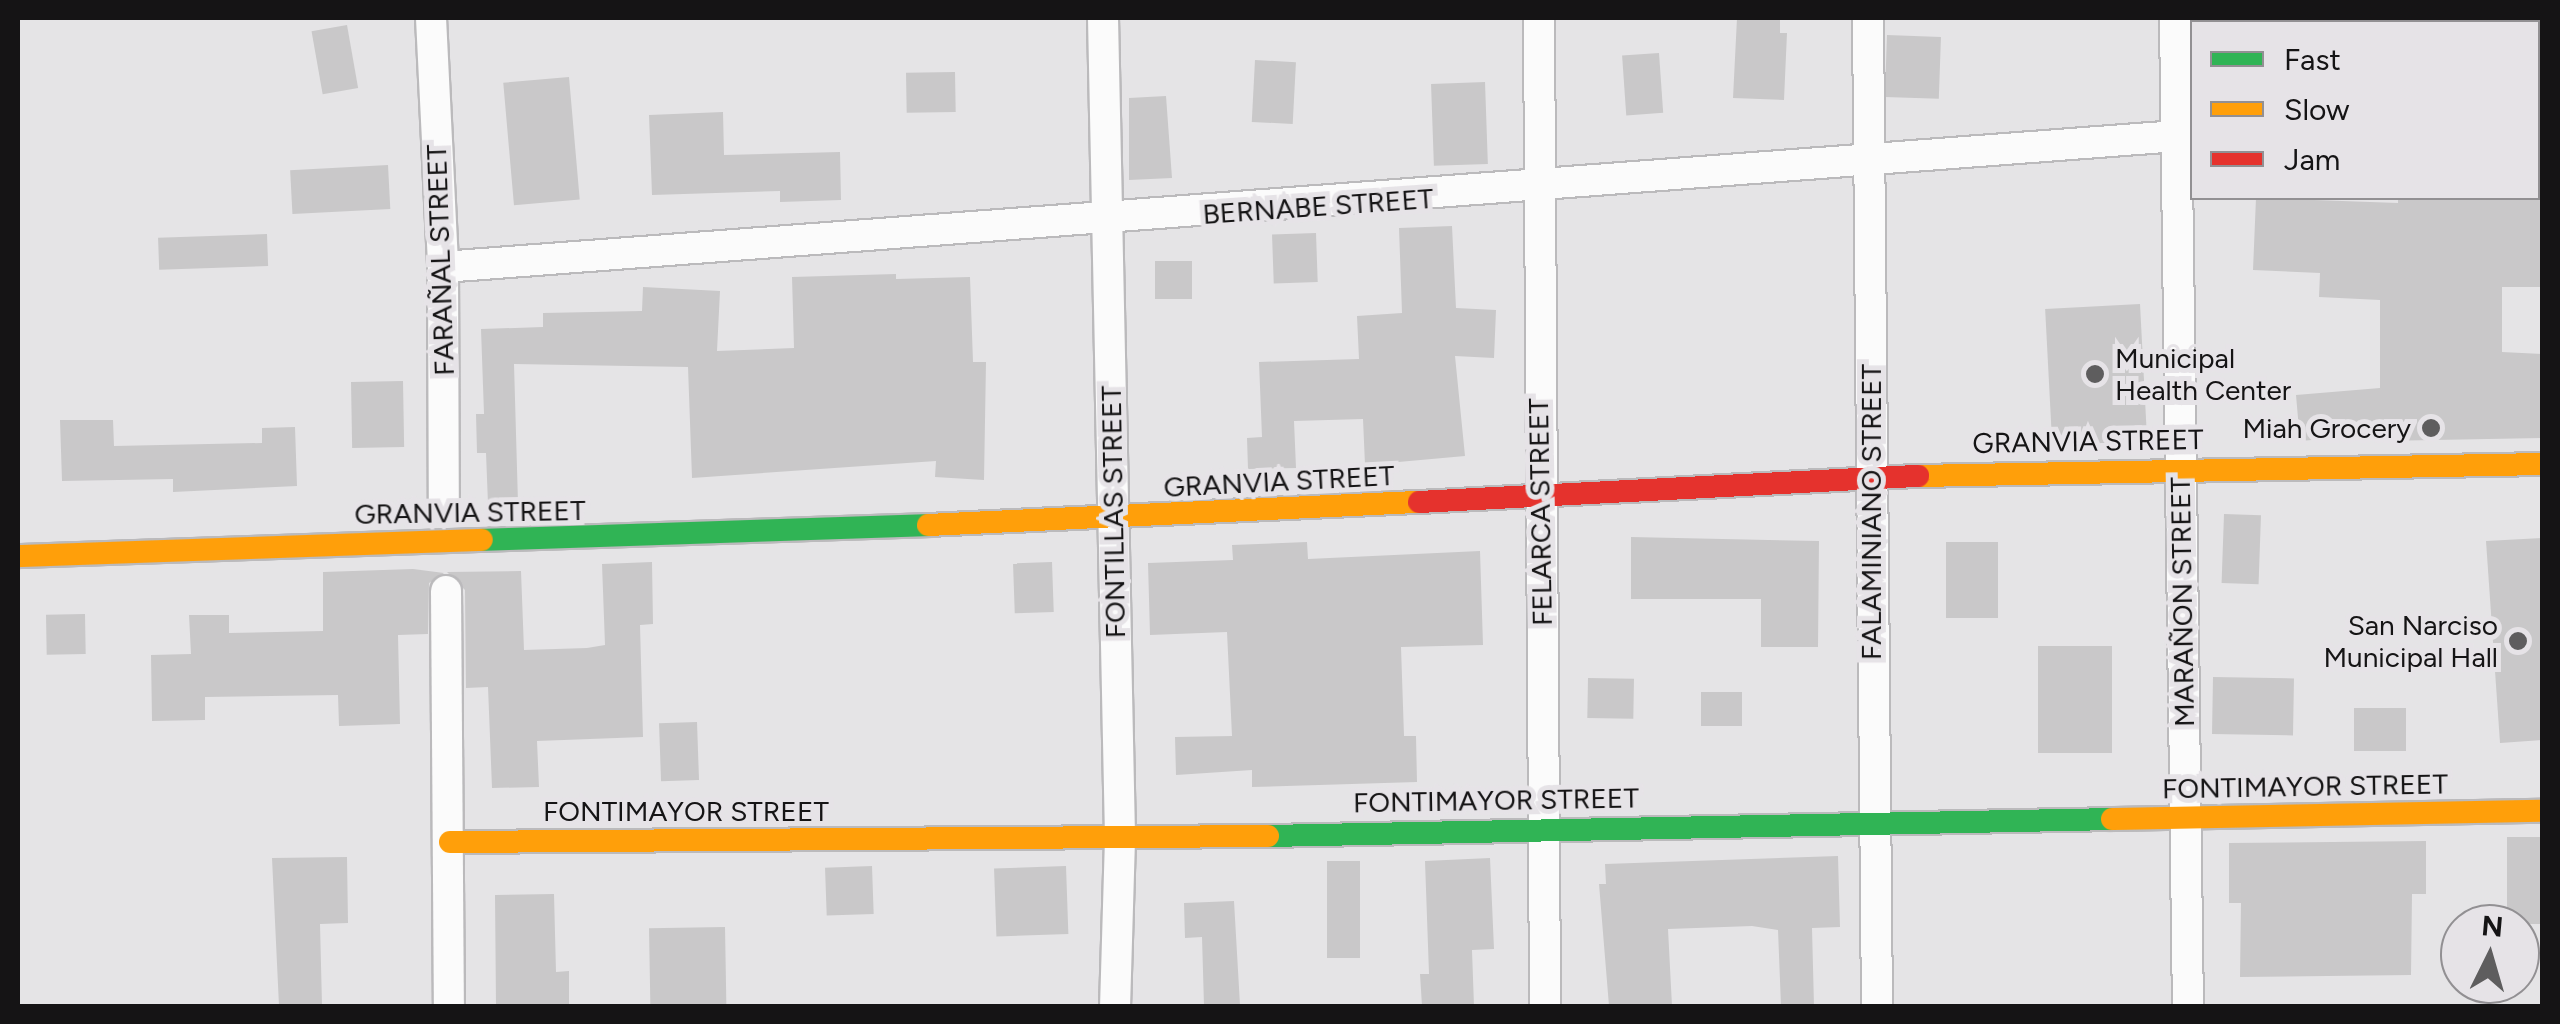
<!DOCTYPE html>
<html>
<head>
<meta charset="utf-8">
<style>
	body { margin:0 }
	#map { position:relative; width:2560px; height:1024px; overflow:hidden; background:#e5e4e6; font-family:Figtree,sans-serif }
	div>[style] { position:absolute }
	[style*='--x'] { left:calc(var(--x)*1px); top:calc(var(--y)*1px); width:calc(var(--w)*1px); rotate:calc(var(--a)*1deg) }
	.building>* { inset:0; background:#c9c8c9; transform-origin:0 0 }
	.roads { filter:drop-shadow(2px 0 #bbbabc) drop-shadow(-2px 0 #bbbabc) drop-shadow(0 2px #bbbabc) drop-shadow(0 -2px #bbbabc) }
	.street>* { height:30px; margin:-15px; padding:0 15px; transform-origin:15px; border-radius:15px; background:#fbfbfb }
	.fast>* { height:22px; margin:-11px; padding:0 11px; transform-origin:11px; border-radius:11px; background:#30b455 }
	.slow>* { height:22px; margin:-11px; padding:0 11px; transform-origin:11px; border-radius:11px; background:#ff9f0a }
	.jam>* { height:22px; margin:-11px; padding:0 11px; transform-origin:11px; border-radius:11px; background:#e5322d }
	.dots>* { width:28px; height:28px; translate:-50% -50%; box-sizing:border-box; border:5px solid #e6e3e7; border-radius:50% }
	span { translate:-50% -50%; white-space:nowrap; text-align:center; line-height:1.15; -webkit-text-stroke:10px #e6e3e7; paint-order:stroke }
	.street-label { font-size:28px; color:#151415 }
	.poi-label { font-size:28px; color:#151415 }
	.left { translate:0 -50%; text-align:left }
	.right { translate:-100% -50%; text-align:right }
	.frame { position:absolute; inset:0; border:20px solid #151415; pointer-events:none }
	.legend { position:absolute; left:2190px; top:20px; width:350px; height:180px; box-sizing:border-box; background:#e6e3e7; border:2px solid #929093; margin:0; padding:12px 18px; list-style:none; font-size:30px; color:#151415 }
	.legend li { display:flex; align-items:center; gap:20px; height:50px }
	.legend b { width:50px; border:2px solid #929093 }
	.north { position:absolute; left:2440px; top:904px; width:100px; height:100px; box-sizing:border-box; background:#e6e3e7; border:2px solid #929093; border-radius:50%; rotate:5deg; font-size:28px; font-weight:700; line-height:40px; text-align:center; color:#151415 }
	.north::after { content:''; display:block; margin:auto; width:35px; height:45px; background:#5e5d5e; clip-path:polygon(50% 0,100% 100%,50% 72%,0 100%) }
</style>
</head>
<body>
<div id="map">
	<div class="building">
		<div style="clip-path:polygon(1737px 18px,1780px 18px,1780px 33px,1787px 33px,1784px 100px,1733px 98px)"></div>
		<div style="left:347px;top:25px;width:64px;height:36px;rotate:80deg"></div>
		<div style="left:1887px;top:35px;width:54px;height:62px;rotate:2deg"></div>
		<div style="left:1659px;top:53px;width:60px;height:37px;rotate:86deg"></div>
		<div style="left:1255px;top:60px;width:41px;height:62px;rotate:3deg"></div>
		<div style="left:955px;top:72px;width:40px;height:49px;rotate:89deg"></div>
		<div style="left:569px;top:77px;width:123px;height:66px;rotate:85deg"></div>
		<div style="left:1485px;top:82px;width:82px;height:54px;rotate:88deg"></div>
		<div style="clip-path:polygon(1166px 96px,1172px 178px,1129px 180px,1129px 98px)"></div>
		<div style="clip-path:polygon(723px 112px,724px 155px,840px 152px,841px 200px,780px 202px,780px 191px,652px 195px,649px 115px)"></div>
		<div style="left:388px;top:165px;width:44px;height:98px;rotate:87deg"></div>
		<div style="clip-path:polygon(2256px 198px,2398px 203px,2398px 198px,2542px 198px,2542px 287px,2502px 287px,2502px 352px,2542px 354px,2542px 438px,2380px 441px,2380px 434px,2300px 441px,2296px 395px,2380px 388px,2380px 300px,2319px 297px,2320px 273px,2253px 270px)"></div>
		<div style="clip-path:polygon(1452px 226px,1456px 308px,1496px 310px,1494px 358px,1455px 356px,1465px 456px,1365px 465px,1363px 419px,1294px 421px,1296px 468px,1248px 469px,1247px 438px,1262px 437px,1259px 362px,1359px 359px,1357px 316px,1402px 313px,1399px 228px)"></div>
		<div style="left:1316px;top:233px;width:49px;height:44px;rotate:88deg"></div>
		<div style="left:267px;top:234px;width:32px;height:109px;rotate:88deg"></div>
		<div style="left:1155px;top:261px;width:37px;height:38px"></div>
		<div style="clip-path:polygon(896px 274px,896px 279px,970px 277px,973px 362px,986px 362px,984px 480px,935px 477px,936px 461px,692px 478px,688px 367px,514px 364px,518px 503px,488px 504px,486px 453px,477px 453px,476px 414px,484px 414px,481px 329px,543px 327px,543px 313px,642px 311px,643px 287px,720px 291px,717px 351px,794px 348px,792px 277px)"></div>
		<div style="left:2140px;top:304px;width:137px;height:95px;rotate:87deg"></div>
		<div style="left:403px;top:381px;width:66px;height:52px;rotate:89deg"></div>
		<div style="clip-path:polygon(60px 420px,113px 420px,114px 446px,262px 443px,262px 428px,295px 427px,297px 486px,173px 492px,173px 479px,62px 481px)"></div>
		<div style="left:2224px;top:514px;width:37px;height:69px;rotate:2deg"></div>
		<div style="clip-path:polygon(1631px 537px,1819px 541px,1818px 647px,1761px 647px,1761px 599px,1631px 599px)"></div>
		<div style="clip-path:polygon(2542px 538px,2542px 740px,2500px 743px,2486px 541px)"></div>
		<div style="clip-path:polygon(1307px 542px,1308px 559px,1480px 551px,1483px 645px,1401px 647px,1404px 736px,1416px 736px,1417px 782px,1252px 787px,1252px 770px,1176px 775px,1175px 737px,1232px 736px,1227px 632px,1150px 635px,1148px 563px,1233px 560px,1232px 545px)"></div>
		<div style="left:1946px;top:542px;width:52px;height:76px"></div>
		<div style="clip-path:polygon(652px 562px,653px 624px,640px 625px,643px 737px,537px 741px,539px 787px,492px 788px,488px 687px,466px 688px,465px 590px,447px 572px,521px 571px,524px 650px,587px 648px,605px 645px,602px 564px)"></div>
		<div style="left:1052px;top:562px;width:50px;height:39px;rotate:88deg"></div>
		<div style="clip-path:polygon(413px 569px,444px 573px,429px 583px,428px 634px,398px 635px,400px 724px,339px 726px,338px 695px,205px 697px,205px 720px,152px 721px,151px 655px,191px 654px,189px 615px,229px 615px,229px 633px,323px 631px,323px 572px)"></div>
		<div style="left:85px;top:614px;width:40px;height:39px;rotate:89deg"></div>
		<div style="left:2038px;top:646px;width:74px;height:107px"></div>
		<div style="left:2213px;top:677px;width:81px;height:57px;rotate:1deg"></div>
		<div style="left:1588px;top:678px;width:46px;height:40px;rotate:1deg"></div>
		<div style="left:1701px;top:692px;width:41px;height:34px"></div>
		<div style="left:2354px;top:708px;width:52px;height:43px"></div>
		<div style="left:697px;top:722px;width:58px;height:38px;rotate:88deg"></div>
		<div style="left:2541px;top:837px;width:87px;height:34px;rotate:90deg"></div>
		<div style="clip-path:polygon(2426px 841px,2426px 894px,2412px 894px,2411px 975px,2240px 977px,2241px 903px,2229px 903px,2229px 843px)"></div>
		<div style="clip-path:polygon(1838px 856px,1840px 927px,1812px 928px,1814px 1006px,1781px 1006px,1778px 930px,1752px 926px,1668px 929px,1672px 1006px,1609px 1006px,1599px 884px,1606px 884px,1605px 864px)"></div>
		<div style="clip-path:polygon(347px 857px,348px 923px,320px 924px,322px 1005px,279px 1006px,272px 858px)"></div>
		<div style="clip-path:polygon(1490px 858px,1494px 949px,1472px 950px,1474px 1006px,1422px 1006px,1420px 974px,1429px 974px,1425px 861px)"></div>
		<div style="left:1327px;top:861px;width:33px;height:97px"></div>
		<div style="left:872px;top:866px;width:48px;height:47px;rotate:88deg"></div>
		<div style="left:1066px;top:866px;width:68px;height:72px;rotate:88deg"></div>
		<div style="clip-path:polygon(554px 894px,556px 972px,569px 971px,569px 1006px,496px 1006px,495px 895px)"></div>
		<div style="clip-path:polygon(1234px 901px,1240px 1005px,1204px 1006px,1202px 937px,1185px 938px,1184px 903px)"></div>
		<div style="left:725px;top:927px;width:79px;height:76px;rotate:89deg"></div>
	</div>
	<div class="roads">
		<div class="street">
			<div style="--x:431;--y:18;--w:249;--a:87.2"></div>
			<div style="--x:443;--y:267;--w:235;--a:89.8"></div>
			<div style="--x:1103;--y:18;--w:821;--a:88.81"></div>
			<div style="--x:1120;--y:839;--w:167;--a:91.7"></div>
			<div style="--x:1539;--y:18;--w:988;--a:89.65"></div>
			<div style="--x:1868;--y:18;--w:988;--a:89.48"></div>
			<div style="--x:2175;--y:18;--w:988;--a:89.25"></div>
			<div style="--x:2538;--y:108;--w:4;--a:-14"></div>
			<div style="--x:443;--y:267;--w:1754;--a:-4.32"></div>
			<div style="--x:446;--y:591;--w:415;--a:89.6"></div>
		</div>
		<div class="fast">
			<div style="--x:482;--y:540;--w:446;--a:-1.9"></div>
			<div style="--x:1268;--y:836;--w:844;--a:-1.15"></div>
		</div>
		<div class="slow">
			<div style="--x:1918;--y:476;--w:624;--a:-1.1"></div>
			<div style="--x:928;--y:525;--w:492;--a:-2.7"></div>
			<div style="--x:18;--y:556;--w:464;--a:-2"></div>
			<div style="--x:2112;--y:819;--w:430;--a:-1.1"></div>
			<div style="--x:450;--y:842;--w:818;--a:-0.42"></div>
		</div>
		<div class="jam">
			<div style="--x:1419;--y:502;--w:500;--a:-3"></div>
		</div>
	</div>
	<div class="dots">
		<div style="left:2095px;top:374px;background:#5e5d5e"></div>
		<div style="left:2431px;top:428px;background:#5e5d5e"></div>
		<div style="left:2518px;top:641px;background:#5e5d5e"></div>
	</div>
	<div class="street-label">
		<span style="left:1318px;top:206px;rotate:-4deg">BERNABE STREET</span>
		<span style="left:440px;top:260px;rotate:-92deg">FARAÑAL STREET</span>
		<span style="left:2088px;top:441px;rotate:-1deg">GRANVIA STREET</span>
		<span style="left:1279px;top:481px;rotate:-3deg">GRANVIA STREET</span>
		<span style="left:470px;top:512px;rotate:-1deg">GRANVIA STREET</span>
		<span style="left:1113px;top:512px;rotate:-91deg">FONTILLAS STREET</span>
		<span style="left:1540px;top:512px;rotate:-91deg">FELARCA STREET</span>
		<span style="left:1871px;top:512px;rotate:-90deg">FALAMINIANO STREET</span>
		<span style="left:2182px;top:602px;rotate:-91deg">MARAÑON STREET</span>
		<span style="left:2305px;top:786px;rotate:-1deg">FONTIMAYOR STREET</span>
		<span style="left:1496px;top:800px;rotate:-1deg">FONTIMAYOR STREET</span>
		<span style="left:686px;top:811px">FONTIMAYOR STREET</span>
	</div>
	<div class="poi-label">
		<span class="left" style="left:2115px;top:374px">Municipal<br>Health Center</span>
		<span class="right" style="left:2411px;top:428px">Miah Grocery</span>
		<span class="right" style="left:2498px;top:641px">San Narciso<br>Municipal Hall</span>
	</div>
	<div class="frame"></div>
	<ul class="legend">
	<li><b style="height:12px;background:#30b455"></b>Fast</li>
	<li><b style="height:12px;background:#ff9f0a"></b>Slow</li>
	<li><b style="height:12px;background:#e5322d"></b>Jam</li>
	</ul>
	<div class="north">N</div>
</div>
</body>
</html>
